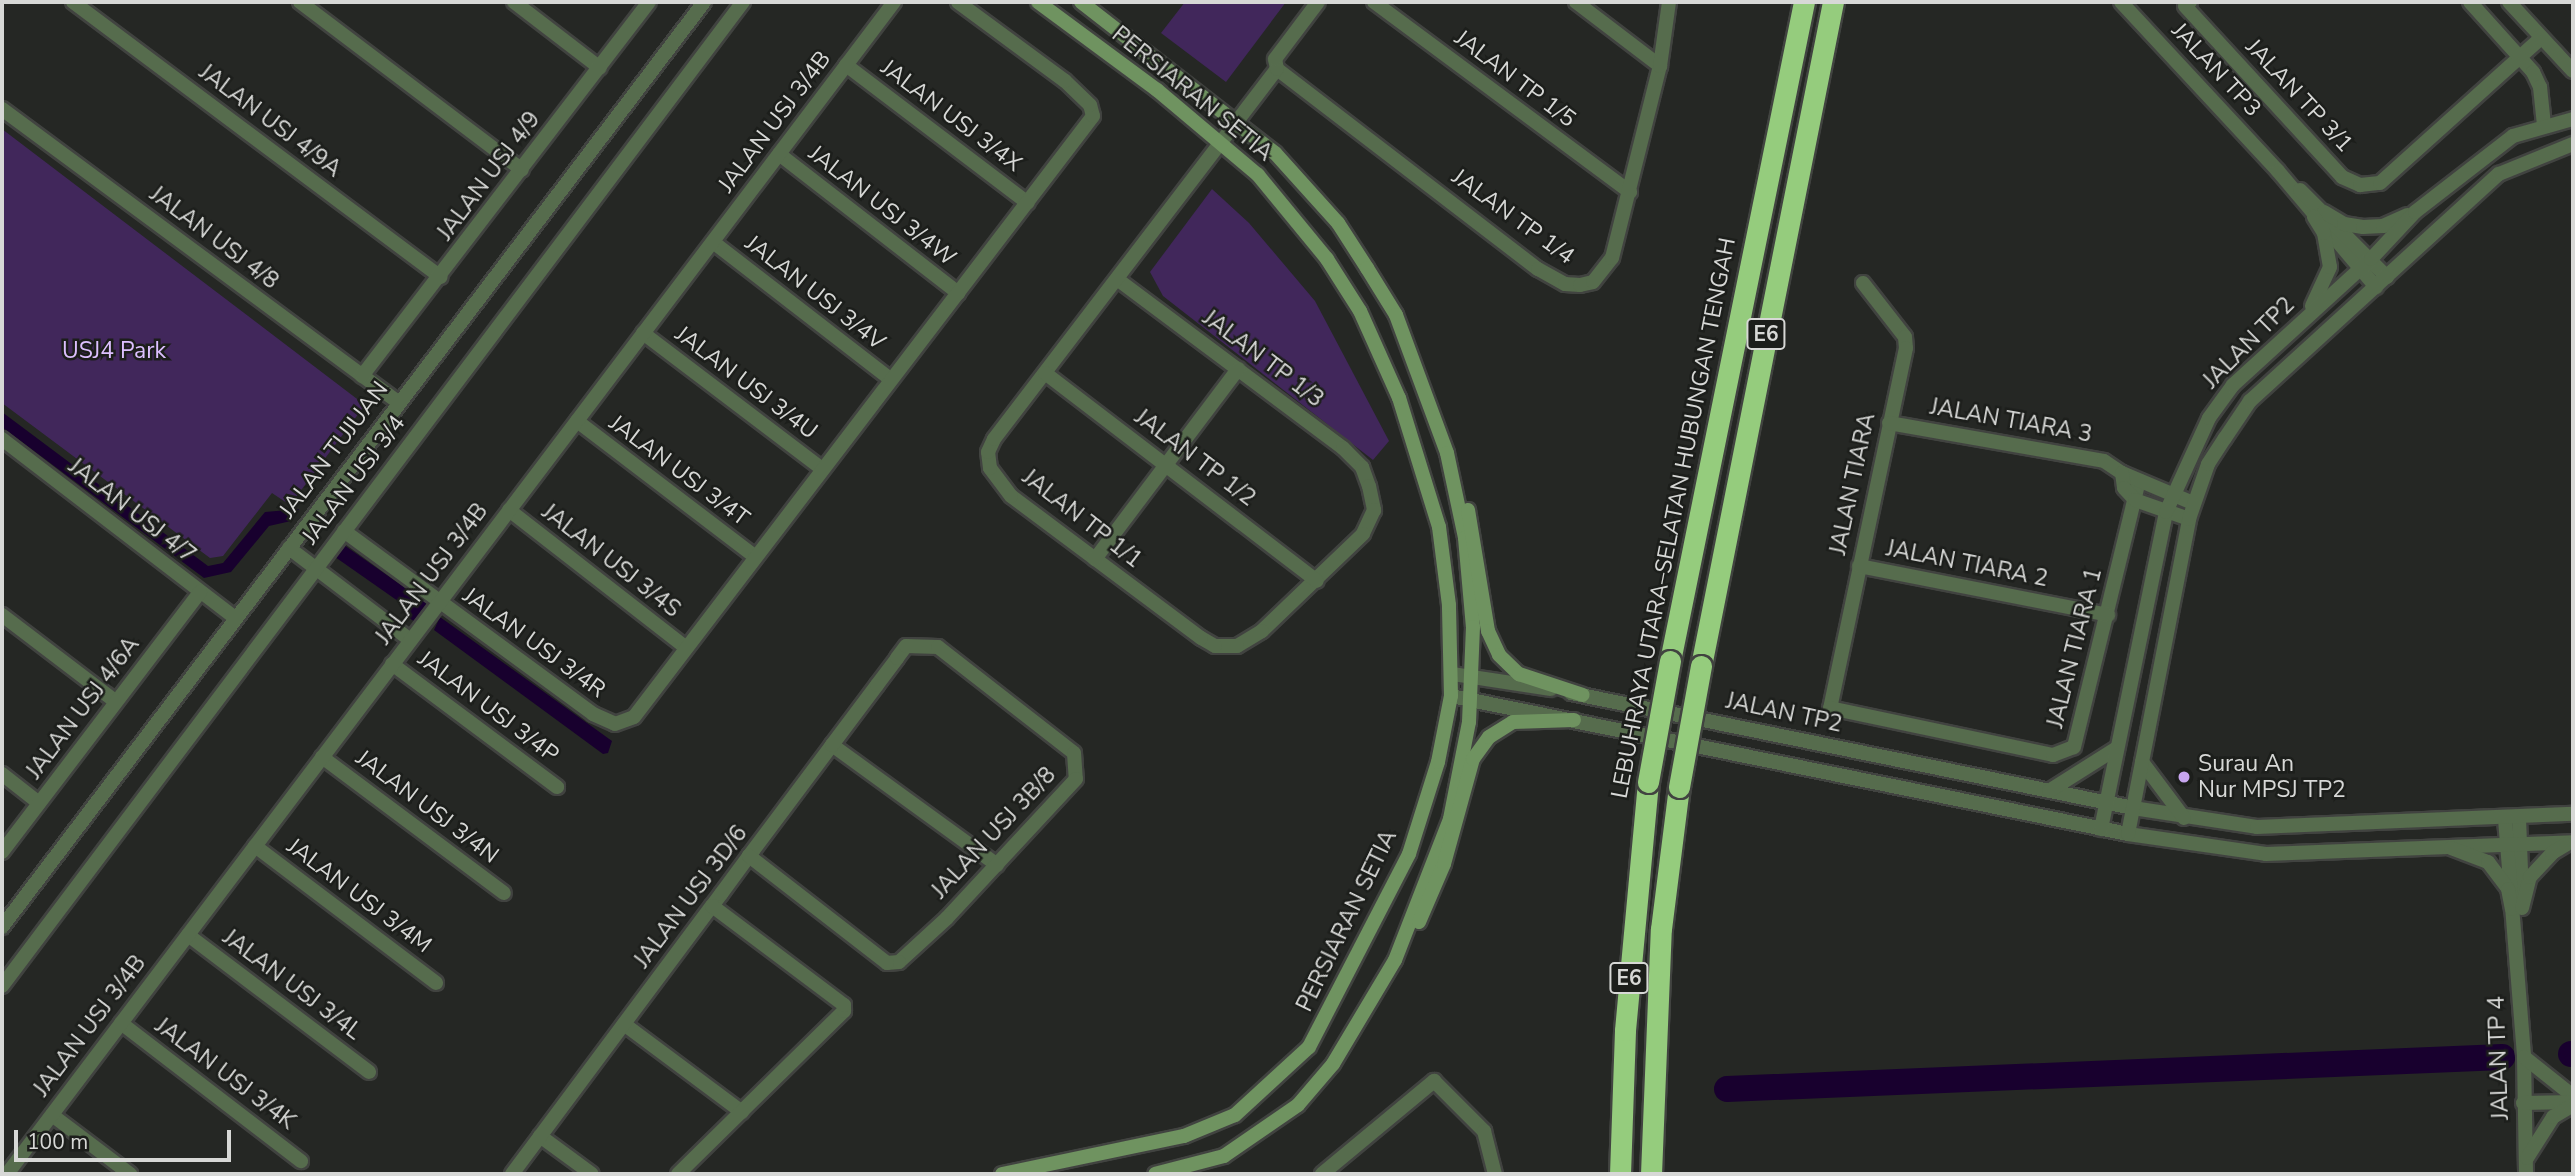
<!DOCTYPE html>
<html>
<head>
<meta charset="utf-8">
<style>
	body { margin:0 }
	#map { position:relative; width:2575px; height:1176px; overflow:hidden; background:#252724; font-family:"Nunito Sans",sans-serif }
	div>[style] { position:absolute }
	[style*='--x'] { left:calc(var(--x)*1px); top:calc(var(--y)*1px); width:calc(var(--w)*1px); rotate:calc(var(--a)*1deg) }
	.green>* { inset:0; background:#41275b }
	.water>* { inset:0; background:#18002e; transform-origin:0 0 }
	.river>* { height:26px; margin:-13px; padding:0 13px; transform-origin:13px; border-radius:13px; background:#18002e }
	.roads { filter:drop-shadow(2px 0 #414340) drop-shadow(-2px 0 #414340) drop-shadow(0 2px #414340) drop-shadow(0 -2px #414340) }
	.minor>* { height:14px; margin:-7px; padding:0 7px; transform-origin:7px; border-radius:7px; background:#566c4d }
	.tertiary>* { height:14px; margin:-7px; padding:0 7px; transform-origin:7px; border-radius:7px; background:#566c4d }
	.secondary>* { height:14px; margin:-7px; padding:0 7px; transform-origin:7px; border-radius:7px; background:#6f9360 }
	.motorway>* { height:21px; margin:-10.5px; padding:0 10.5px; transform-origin:10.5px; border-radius:10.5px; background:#95cc7d }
	.bridges { filter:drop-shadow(2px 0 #414340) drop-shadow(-2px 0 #414340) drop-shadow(0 2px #414340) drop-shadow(0 -2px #414340) }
	.motorway-bridge>* { height:21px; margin:-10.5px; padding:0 10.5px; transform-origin:10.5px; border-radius:10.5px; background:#95cc7d }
	.dots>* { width:19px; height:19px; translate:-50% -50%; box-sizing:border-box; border:4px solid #1c1e1b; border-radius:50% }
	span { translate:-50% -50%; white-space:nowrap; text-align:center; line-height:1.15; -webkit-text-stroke:5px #1c1e1b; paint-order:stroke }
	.shield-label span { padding:2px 5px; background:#1c1e1b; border:2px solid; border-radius:5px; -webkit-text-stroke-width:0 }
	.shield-label { font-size:21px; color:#d7d8d6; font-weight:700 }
	.street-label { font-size:23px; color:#d7d8d6 }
	.park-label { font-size:23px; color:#dcbffe }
	.poi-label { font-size:23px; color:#d7d8d6 }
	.left { translate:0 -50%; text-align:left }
	.frame { position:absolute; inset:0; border:4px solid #d7d8d6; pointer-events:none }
	.scale { position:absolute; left:14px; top:1130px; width:217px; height:32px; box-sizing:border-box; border:4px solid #d7d8d6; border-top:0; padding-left:9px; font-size:21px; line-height:24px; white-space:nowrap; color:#d7d8d6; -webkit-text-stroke:5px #1c1e1b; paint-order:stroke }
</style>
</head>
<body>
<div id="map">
	<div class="green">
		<div style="clip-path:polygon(1185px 2px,1286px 2px,1226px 82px,1161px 33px)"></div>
		<div style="clip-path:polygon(2px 129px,365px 405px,290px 505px,272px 493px,223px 556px,210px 558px,2px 403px)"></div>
		<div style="clip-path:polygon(1212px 189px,1249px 223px,1315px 301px,1389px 441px,1373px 460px,1163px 296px,1150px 272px)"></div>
	</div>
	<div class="water">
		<div style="clip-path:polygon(2px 412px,208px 566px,223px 563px,265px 512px,299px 509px,291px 521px,269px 526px,231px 572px,204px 578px,2px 427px)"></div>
		<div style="left:344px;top:545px;width:92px;height:15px;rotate:35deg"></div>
		<div style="clip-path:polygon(440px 617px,612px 741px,608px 753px,603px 754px,434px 630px)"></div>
	</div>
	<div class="river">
		<div style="--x:416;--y:607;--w:4;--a:34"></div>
		<div style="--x:2571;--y:1054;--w:2;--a:0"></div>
		<div style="--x:1727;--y:1089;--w:776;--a:-2.36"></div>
	</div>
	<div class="roads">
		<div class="minor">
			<div style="--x:73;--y:2;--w:459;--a:36.8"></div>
			<div style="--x:300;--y:2;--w:278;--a:37.1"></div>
			<div style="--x:514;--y:2;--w:108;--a:37.5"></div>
			<div style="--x:1374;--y:2;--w:319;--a:36.6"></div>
			<div style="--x:1576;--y:2;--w:106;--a:37.3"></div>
			<div style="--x:2121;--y:2;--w:231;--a:47.1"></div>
			<div style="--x:2278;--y:171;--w:152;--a:49.8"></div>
			<div style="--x:2190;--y:2;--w:6;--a:141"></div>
			<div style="--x:2185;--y:6;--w:232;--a:47.4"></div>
			<div style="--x:2342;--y:177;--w:20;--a:24"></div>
			<div style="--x:2360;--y:185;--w:20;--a:-6"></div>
			<div style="--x:2380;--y:183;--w:217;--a:-42"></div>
			<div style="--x:2470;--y:2;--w:94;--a:48"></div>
			<div style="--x:2533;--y:72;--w:17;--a:65"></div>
			<div style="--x:2540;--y:87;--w:38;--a:84"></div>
			<div style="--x:2509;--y:2;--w:94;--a:47.2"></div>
			<div style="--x:846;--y:65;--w:228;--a:37.2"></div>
			<div style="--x:1277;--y:69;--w:329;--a:37.5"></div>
			<div style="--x:1538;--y:269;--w:31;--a:29"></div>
			<div style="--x:1565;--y:284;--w:15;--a:4"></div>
			<div style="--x:1580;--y:285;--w:13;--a:-13"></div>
			<div style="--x:1593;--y:282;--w:31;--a:-52"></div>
			<div style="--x:1612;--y:258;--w:198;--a:-76"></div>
			<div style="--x:1660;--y:66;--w:65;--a:-82"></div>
			<div style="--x:2;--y:109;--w:494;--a:36.5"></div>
			<div style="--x:779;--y:154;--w:227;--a:37.8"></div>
			<div style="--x:2300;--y:190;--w:123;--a:45"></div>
			<div style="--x:713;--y:242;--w:224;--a:37.7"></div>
			<div style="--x:1117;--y:279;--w:282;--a:36.8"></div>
			<div style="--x:1343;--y:448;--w:27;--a:45"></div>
			<div style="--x:1362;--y:467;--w:20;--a:70"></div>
			<div style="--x:1369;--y:486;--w:25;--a:78"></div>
			<div style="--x:1374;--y:510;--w:26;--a:115"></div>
			<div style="--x:1363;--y:534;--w:140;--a:136.2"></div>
			<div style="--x:1262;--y:631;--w:29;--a:149"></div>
			<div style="--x:1237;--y:646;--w:22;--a:180"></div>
			<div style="--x:1215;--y:646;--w:16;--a:-150"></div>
			<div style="--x:1201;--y:638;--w:237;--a:-143.2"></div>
			<div style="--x:1011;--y:496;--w:35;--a:-127"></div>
			<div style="--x:990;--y:468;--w:16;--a:-97"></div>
			<div style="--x:988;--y:452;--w:14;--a:-65"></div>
			<div style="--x:994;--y:439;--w:466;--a:-52.6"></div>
			<div style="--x:1277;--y:69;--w:10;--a:-101"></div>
			<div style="--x:1275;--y:59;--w:71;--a:-53"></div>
			<div style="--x:1863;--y:283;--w:68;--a:52.1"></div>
			<div style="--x:1905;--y:337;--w:11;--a:85"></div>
			<div style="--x:1906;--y:348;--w:368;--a:101.9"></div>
			<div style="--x:1830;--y:708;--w:228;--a:11.9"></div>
			<div style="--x:2053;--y:755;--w:22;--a:-21"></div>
			<div style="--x:2074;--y:747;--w:274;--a:-76.3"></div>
			<div style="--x:643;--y:333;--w:225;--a:37.2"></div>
			<div style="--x:1045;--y:373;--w:342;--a:37.4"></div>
			<div style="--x:362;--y:376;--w:471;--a:-52.5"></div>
			<div style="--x:577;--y:421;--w:223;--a:37.3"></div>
			<div style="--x:1889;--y:423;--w:218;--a:10"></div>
			<div style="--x:2104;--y:461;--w:22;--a:34"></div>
			<div style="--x:2122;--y:473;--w:77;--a:22.9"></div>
			<div style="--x:2;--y:439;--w:294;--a:37.5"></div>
			<div style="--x:2122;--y:473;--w:15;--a:82"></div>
			<div style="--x:2124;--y:488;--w:16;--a:47"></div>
			<div style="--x:2135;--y:500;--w:57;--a:19.4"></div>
			<div style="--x:509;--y:510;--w:224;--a:37.9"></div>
			<div style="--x:344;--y:531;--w:309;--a:36.3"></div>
			<div style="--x:593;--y:714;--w:24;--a:24"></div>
			<div style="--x:615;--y:724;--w:20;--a:-20"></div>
			<div style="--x:634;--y:717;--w:756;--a:-52.63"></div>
			<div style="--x:1093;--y:116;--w:11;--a:-105"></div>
			<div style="--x:1090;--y:105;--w:35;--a:-136"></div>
			<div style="--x:1065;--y:81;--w:133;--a:-143.6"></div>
			<div style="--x:289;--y:548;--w:152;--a:37.2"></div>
			<div style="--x:1095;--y:559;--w:238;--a:-53"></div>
			<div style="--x:1859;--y:566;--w:254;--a:11.1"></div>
			<div style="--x:2;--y:615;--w:143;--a:37.3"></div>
			<div style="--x:392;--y:664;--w:206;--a:36.7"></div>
			<div style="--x:832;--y:745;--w:204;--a:36"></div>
			<div style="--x:322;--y:757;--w:227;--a:36.8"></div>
			<div style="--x:2;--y:774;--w:47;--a:38.1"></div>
			<div style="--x:2519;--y:818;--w:79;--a:87.8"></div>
			<div style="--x:2505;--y:819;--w:239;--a:85.4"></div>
			<div style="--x:2524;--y:1057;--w:117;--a:89"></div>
			<div style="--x:255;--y:846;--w:227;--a:37.1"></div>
			<div style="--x:2;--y:852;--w:327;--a:-52.7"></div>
			<div style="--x:188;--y:935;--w:227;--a:37.1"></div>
			<div style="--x:2;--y:986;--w:1232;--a:-53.02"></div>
			<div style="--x:121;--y:1023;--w:227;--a:37.5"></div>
			<div style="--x:624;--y:1024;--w:147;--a:36.7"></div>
			<div style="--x:2524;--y:1057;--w:63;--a:38.5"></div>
			<div style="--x:2523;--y:1103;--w:50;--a:-1.1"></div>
			<div style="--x:52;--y:1115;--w:98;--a:37.1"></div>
			<div style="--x:540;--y:1136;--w:64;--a:36.2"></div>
			<div style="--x:2527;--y:1158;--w:49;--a:-57.6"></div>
			<div style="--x:2553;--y:1117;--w:23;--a:-31"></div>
			<div style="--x:7;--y:1174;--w:1470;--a:-52.88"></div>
			<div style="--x:512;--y:1174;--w:334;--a:-53.3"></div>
			<div style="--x:712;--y:906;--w:15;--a:-53"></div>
			<div style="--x:721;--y:894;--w:47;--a:-53.6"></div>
			<div style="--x:749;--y:856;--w:139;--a:-53.2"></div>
			<div style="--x:832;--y:745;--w:75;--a:-53.1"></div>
			<div style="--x:877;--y:685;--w:34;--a:-53"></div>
			<div style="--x:897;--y:658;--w:15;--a:-53"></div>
			<div style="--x:906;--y:646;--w:32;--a:2"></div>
			<div style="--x:938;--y:647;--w:172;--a:37.9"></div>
			<div style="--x:1074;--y:753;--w:26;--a:86"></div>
			<div style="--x:1076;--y:779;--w:190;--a:132.9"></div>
			<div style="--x:947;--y:918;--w:65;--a:137.5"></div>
			<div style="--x:899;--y:962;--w:12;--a:175"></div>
			<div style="--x:887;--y:963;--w:175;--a:-142.2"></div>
			<div style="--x:678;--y:1174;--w:233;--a:-44.5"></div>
			<div style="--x:844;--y:1011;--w:6;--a:-90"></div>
			<div style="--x:844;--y:1005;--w:165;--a:-143.1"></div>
			<div style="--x:1322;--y:1174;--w:146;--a:-39.7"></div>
			<div style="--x:1434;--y:1081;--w:71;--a:45"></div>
			<div style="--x:1484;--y:1131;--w:44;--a:75.7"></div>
		</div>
		<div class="tertiary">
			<div style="--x:2324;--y:212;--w:23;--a:31"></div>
			<div style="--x:2344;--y:224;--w:19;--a:9"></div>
			<div style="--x:2363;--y:227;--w:20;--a:-3"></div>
			<div style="--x:2383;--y:226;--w:27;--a:-24"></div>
			<div style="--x:2312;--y:306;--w:43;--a:-65.2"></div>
			<div style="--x:2330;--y:267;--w:35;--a:-100"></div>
			<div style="--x:2324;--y:233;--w:19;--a:-122"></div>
			<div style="--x:1452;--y:674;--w:100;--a:8.6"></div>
			<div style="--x:1571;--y:693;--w:574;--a:11.56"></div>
			<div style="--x:2133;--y:808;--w:125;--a:8.7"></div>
			<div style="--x:2257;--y:827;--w:316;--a:-2.4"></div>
			<div style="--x:1451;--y:696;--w:691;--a:11.52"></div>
			<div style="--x:2128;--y:834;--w:139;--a:8.2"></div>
			<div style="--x:2266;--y:854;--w:307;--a:-2.2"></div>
			<div style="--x:2142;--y:762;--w:70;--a:53.1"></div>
			<div style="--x:2049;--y:791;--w:80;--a:-32.3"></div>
			<div style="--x:2101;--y:829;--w:324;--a:-78.4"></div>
			<div style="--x:2166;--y:512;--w:103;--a:-65.4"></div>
			<div style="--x:2209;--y:418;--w:41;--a:-54"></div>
			<div style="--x:2233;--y:385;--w:187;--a:-42.4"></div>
			<div style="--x:2371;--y:259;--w:64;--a:-46.9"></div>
			<div style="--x:2415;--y:212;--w:124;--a:-37.8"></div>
			<div style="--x:2513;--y:136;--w:62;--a:-15.8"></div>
			<div style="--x:2128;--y:834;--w:321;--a:-79"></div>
			<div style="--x:2189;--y:519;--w:58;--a:-70.9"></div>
			<div style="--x:2208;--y:464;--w:31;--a:-57"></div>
			<div style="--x:2225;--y:438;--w:45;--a:-56"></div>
			<div style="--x:2250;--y:401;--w:337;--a:-42.4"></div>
			<div style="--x:2499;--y:174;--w:80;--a:-22.1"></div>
			<div style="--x:2451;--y:848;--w:40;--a:21"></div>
			<div style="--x:2488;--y:862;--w:34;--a:53"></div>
			<div style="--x:2508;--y:889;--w:20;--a:79"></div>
			<div style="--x:2522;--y:908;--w:32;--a:-76"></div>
			<div style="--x:2530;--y:877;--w:33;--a:-47"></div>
			<div style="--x:2552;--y:853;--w:17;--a:-31"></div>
			<div style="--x:2;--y:927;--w:1161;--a:-52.8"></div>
		</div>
		<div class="secondary">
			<div style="--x:1081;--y:2;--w:246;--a:37.9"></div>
			<div style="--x:1275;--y:153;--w:94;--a:48"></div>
			<div style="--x:1338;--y:223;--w:54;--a:57.2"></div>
			<div style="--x:1367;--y:268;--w:55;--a:58.3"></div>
			<div style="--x:1396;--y:315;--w:147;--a:69.7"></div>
			<div style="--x:1447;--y:453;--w:87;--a:78"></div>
			<div style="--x:1465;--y:538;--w:89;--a:84.9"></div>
			<div style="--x:1473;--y:627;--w:95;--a:92.4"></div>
			<div style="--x:1469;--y:722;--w:99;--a:101.1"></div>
			<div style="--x:1450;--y:819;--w:151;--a:111.3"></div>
			<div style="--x:1395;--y:960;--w:121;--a:120.8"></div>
			<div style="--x:1333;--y:1064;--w:54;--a:130.5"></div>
			<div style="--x:1298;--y:1105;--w:90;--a:145.4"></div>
			<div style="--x:1224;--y:1156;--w:71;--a:165.4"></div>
			<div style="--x:1468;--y:510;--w:123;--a:80.6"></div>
			<div style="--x:1488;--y:631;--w:26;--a:65"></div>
			<div style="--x:1499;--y:655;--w:28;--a:44"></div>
			<div style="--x:1519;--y:674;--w:67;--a:18.2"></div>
			<div style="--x:1419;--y:922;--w:63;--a:-66.7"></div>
			<div style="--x:1444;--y:864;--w:109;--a:-74.6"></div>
			<div style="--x:1473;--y:759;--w:27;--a:-54"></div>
			<div style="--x:1489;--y:737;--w:28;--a:-32"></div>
			<div style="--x:1513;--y:722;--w:61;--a:-1.9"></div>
			<div style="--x:1002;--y:1174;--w:186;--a:-11.8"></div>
			<div style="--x:1184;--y:1136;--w:55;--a:-22.4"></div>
			<div style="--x:1235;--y:1115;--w:100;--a:-42.6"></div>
			<div style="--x:1309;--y:1047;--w:217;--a:-62.6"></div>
			<div style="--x:1409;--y:854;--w:96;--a:-72.5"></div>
			<div style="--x:1438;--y:762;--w:67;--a:-78.9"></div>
			<div style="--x:1451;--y:696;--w:91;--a:-91.3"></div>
			<div style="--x:1449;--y:605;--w:79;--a:-97.3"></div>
			<div style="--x:1439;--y:527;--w:135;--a:-107.2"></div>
			<div style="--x:1399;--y:398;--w:95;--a:-114.1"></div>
			<div style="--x:1360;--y:311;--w:62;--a:-122.4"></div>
			<div style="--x:1327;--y:259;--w:109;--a:-129.4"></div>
			<div style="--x:1258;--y:175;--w:132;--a:-139.9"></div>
			<div style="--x:1157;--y:90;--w:148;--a:-143.5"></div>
		</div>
		<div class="motorway">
			<div style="--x:1670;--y:661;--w:672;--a:-78.51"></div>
			<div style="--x:1701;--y:666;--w:677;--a:-78.76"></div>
			<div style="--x:1620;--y:1174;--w:144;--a:-88"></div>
			<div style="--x:1625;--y:1030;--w:249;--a:-84.7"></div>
			<div style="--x:1651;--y:1174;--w:245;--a:-87.7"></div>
			<div style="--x:1661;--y:929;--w:143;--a:-82.8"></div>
		</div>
	</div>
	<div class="bridges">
		<div class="motorway-bridge">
			<div style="--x:1648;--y:782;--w:123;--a:-79.7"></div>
			<div style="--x:1679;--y:787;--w:123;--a:-79.7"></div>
		</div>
	</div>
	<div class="dots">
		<div style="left:2184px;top:777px;background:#c8a6ef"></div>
	</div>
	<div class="shield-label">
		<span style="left:1766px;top:334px">E6</span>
		<span style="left:1629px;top:978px">E6</span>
	</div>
	<div class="street-label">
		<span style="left:2216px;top:70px;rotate:47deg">JALAN TP3</span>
		<span style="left:1515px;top:79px;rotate:37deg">JALAN TP 1/5</span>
		<span style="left:1192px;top:94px;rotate:39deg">PERSIARAN SETIA</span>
		<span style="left:2299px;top:96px;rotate:47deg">JALAN TP 3/1</span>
		<span style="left:951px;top:116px;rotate:37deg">JALAN USJ 3/4X</span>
		<span style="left:270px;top:121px;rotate:37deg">JALAN USJ 4/9A</span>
		<span style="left:775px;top:122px;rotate:-53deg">JALAN USJ 3/4B</span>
		<span style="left:489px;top:176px;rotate:-53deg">JALAN USJ 4/9</span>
		<span style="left:882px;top:206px;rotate:38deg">JALAN USJ 3/4W</span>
		<span style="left:1513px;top:217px;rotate:36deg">JALAN TP 1/4</span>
		<span style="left:214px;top:238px;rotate:37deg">JALAN USJ 4/8</span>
		<span style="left:815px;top:293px;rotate:38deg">JALAN USJ 3/4V</span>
		<span style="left:2249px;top:343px;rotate:-45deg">JALAN TP2</span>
		<span style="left:1263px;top:359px;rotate:37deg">JALAN TP 1/3</span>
		<span style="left:746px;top:383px;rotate:37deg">JALAN USJ 3/4U</span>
		<span style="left:2011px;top:421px;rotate:10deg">JALAN TIARA 3</span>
		<span style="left:334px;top:450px;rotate:-53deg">JALAN TUJUAN</span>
		<span style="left:1195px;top:458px;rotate:37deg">JALAN TP 1/2</span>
		<span style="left:679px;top:471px;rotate:37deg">JALAN USJ 3/4T</span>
		<span style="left:354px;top:480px;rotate:-53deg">JALAN USJ 3/4</span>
		<span style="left:1853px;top:484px;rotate:-78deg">JALAN TIARA</span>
		<span style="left:132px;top:511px;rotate:38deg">JALAN USJ 4/7</span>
		<span style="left:1674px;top:518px;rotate:-79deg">LEBUHRAYA UTARA–SELATAN HUBUNGAN TENGAH</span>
		<span style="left:1082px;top:519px;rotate:38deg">JALAN TP 1/1</span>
		<span style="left:611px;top:561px;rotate:38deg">JALAN USJ 3/4S</span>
		<span style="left:1967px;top:564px;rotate:11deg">JALAN TIARA 2</span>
		<span style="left:432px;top:574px;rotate:-53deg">JALAN USJ 3/4B</span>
		<span style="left:534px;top:643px;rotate:36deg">JALAN USJ 3/4R</span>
		<span style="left:2075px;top:648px;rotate:-76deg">JALAN TIARA 1</span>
		<span style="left:488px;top:707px;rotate:37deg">JALAN USJ 3/4P</span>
		<span style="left:83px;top:708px;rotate:-53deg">JALAN USJ 4/6A</span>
		<span style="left:1784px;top:713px;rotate:12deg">JALAN TP2</span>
		<span style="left:427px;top:807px;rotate:37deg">JALAN USJ 3/4N</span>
		<span style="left:994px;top:833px;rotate:-47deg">JALAN USJ 3B/8</span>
		<span style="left:359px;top:896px;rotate:37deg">JALAN USJ 3/4M</span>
		<span style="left:691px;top:897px;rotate:-53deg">JALAN USJ 3D/6</span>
		<span style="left:1347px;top:921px;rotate:-64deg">PERSIARAN SETIA</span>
		<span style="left:292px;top:985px;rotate:37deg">JALAN USJ 3/4L</span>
		<span style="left:90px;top:1026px;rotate:-53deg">JALAN USJ 3/4B</span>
		<span style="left:2499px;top:1058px;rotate:-92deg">JALAN TP 4</span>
		<span style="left:225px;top:1074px;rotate:37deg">JALAN USJ 3/4K</span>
	</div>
	<div class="park-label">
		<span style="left:114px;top:351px">USJ4 Park</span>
	</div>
	<div class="poi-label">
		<span class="left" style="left:2198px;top:777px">Surau An<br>Nur MPSJ TP2</span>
	</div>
	<div class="frame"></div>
	<div class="scale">100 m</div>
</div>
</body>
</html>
